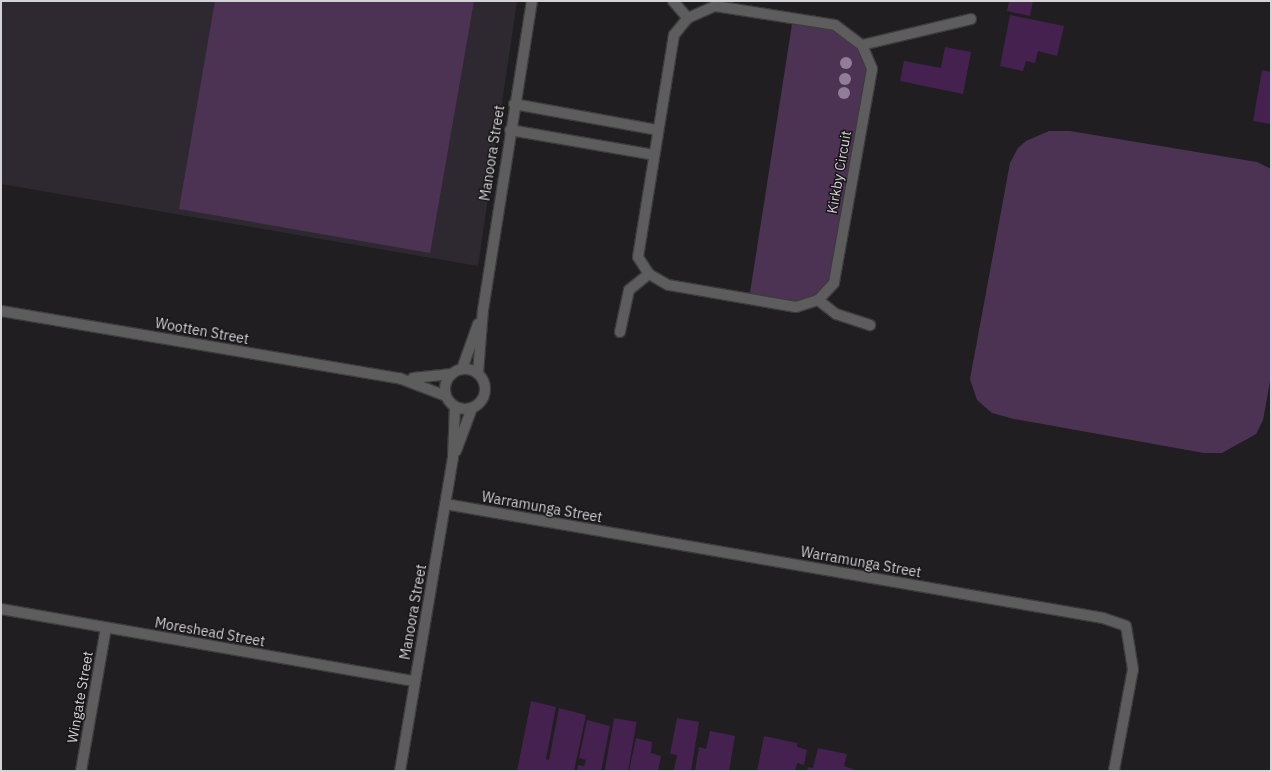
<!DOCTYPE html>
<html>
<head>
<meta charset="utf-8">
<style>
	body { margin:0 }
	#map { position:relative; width:1272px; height:772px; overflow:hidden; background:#201e21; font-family:"IBM Plex Sans",sans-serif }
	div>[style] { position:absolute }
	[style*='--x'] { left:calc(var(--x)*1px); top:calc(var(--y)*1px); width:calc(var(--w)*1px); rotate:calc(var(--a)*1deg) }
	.built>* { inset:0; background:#2e2930 }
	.green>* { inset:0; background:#4c3354 }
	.building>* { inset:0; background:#45214f; transform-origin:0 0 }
	.roads { filter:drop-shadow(1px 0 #3d3b3e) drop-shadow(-1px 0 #3d3b3e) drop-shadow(0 1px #3d3b3e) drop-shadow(0 -1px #3d3b3e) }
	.street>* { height:10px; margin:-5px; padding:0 5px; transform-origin:5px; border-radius:5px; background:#5c5d5c }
	.street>.ring { margin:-5px; padding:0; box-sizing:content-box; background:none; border:10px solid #5c5d5c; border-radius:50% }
	.trees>* { width:12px; height:12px; margin:-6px; border-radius:50%; background:#917d98 }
	span { translate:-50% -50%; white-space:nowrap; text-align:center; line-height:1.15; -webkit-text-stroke:3px #171517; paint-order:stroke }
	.street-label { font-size:14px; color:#d4d3d5 }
	.frame { position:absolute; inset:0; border:2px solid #d4d3d5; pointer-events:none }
</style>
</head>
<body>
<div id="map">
	<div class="built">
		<div style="clip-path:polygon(1px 1px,517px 1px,478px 266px,1px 184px)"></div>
	</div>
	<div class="green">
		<div style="clip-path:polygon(215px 1px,474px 1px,430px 253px,179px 209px)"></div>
		<div style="clip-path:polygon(793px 18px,835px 25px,862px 45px,872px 69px,834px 283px,818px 300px,796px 307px,749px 299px)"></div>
		<div style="clip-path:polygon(1049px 131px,1070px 131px,1257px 162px,1271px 169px,1271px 376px,1263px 420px,1256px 434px,1222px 453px,1204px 453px,1014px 419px,992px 413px,977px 400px,970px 379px,1010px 163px,1018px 148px,1026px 141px)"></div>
	</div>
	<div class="building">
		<div style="clip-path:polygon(1009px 1px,1033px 1px,1030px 16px,1007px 11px)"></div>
		<div style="clip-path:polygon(1010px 15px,1064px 26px,1057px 56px,1038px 51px,1035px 63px,1026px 61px,1023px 71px,1000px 66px)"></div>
		<div style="clip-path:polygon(945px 47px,971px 52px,963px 94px,900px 81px,904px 61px,941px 68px)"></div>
		<div style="clip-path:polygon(1262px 70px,1271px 72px,1271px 124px,1253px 121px)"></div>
		<div style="clip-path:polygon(531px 701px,556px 707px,546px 759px,549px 760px,559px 708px,586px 715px,574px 771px,517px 771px)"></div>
		<div style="left:614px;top:718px;width:23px;height:54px;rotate:10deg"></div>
		<div style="clip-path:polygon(677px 718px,699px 722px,691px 771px,669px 771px,674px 770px,677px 755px,670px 754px)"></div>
		<div style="clip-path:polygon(587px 720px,610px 726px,601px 771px,577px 771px,578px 765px,584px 766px,586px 760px,579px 758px)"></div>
		<div style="clip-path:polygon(710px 731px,735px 736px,729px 771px,695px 771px,699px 747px,706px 749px)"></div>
		<div style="clip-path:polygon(764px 736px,797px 743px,797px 747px,807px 750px,804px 765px,797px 763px,795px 771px,757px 771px)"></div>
		<div style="clip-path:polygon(636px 738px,652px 742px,651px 753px,661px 756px,658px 771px,629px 771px)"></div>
		<div style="clip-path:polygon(818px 748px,847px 754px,844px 766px,858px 771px,807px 771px,808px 767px,813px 768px)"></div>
	</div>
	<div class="roads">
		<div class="street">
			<div style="--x:673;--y:1;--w:23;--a:49"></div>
			<div style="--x:715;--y:6;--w:121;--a:9"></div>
			<div style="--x:835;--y:25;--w:34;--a:37"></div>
			<div style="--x:862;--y:45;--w:26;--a:67"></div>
			<div style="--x:872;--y:69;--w:217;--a:100.1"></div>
			<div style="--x:834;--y:283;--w:23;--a:133"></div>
			<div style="--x:818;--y:300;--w:23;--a:162"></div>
			<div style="--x:796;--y:307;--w:130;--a:-170.2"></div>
			<div style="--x:668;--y:285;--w:22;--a:-150"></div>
			<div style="--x:649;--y:274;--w:20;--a:-123"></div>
			<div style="--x:638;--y:257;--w:225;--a:-80.8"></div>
			<div style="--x:674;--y:35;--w:22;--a:-51"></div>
			<div style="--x:688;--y:18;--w:30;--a:-24"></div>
			<div style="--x:862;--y:45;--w:112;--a:-13.4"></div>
			<div style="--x:514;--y:104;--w:145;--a:10.3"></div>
			<div style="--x:510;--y:130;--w:146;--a:9.8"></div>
			<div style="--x:818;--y:300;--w:23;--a:38"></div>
			<div style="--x:836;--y:314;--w:36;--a:18"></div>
			<div style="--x:1;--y:311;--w:404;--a:9.6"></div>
			<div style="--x:399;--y:378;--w:50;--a:21"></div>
			<div style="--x:620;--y:332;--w:43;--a:-77.9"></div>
			<div style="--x:629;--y:290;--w:26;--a:-39"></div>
			<div class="ring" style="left:445px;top:369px;width:30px;height:30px"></div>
			<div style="--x:462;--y:369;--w:48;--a:-70.4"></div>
			<div style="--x:478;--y:373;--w:63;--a:-85.5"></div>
			<div style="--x:483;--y:310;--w:313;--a:-81"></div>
			<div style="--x:413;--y:378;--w:39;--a:-6"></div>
			<div style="--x:456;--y:451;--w:46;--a:-69.6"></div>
			<div style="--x:445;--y:504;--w:668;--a:9.83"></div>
			<div style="--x:1103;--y:618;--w:24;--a:19"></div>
			<div style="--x:1126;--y:626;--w:44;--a:80.8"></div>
			<div style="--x:1133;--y:669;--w:104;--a:100.6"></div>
			<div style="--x:1;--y:609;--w:420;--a:9.9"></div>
			<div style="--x:81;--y:771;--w:145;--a:-80.1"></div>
			<div style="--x:400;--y:771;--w:317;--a:-80.4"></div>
			<div style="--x:453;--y:458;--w:51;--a:-87.8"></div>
		</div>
	</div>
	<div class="trees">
		<div style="left:846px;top:63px"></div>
		<div style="left:845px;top:79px"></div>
		<div style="left:844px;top:93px"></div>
	</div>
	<div class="street-label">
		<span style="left:492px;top:153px;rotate:-81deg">Manoora Street</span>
		<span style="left:839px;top:172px;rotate:-80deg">Kirkby Circuit</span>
		<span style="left:202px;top:331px;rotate:10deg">Wootten Street</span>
		<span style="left:542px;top:507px;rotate:10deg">Warramunga Street</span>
		<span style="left:861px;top:562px;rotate:10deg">Warramunga Street</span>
		<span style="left:413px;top:612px;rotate:-80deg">Manoora Street</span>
		<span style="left:210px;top:632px;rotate:10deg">Moreshead Street</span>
		<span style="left:80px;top:697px;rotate:-80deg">Wingate Street</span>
	</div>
	<div class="frame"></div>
</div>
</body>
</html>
